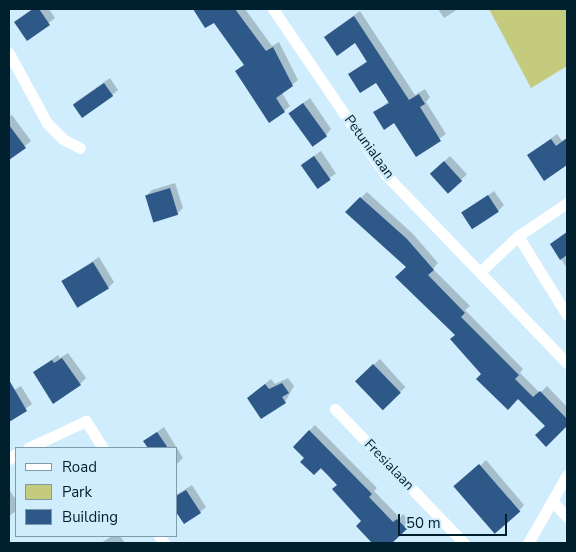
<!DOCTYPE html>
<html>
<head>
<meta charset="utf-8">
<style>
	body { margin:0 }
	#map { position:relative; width:576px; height:552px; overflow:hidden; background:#d0edfd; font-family:"Nunito Sans",sans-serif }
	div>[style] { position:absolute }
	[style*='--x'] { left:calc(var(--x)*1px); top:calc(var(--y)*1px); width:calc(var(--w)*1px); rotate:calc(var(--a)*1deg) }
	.green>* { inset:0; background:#c4cb7c }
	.shadow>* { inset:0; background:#0003; transform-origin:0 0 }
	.building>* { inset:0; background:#2d5888; transform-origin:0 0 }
	.minor>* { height:11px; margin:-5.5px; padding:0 5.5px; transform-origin:5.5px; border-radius:5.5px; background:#fff }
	span { translate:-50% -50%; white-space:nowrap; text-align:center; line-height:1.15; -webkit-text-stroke:5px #d0edfd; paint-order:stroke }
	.street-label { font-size:14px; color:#00202e }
	.frame { position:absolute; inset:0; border:10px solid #00202e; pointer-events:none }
	.legend { position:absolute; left:15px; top:447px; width:162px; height:90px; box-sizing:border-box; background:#d0edfd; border:1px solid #7d9baa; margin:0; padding:6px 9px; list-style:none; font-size:15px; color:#00202e }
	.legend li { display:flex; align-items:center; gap:10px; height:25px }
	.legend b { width:25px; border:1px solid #7d9baa }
	.scale { position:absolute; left:398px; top:514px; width:109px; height:22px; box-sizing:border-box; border:2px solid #00202e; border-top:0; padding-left:6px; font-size:15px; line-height:18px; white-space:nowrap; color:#00202e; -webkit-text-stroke:4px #d0edfd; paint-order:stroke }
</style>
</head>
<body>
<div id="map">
	<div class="green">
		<div style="clip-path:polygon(489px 9px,567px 9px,567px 66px,531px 88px)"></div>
	</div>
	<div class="shadow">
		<div style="clip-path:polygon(32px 9px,49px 9px,55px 18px,27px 39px,15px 22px)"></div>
		<div style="clip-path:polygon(194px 9px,245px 9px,272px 46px,279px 42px,298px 80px,282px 93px,290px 106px,284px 111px,236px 71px,245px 64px,214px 21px,206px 26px)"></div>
		<div style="clip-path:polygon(438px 9px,458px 9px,444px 18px)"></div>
		<div style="clip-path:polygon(360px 11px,415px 95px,425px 89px,430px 97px,426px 102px,446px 134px,416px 155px,394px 122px,374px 113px,389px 101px,376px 81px,349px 74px,367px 61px,355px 41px,331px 32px)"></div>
		<div style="clip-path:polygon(110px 78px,118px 90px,112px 95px,73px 104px)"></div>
		<div style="clip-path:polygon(310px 98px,331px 129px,326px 135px,289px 113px)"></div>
		<div style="clip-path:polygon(12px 115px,31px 141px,9px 159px,9px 117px)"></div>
		<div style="clip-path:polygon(557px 134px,562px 141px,567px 138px,567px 164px,544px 179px,528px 155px)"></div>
		<div style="left:321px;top:151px;width:27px;height:24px;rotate:56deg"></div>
		<div style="left:450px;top:156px;width:25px;height:25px;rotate:47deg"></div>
		<div style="clip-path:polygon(175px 183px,183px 208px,177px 214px,146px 196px,152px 190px)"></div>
		<div style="clip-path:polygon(494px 191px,504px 205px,498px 211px,463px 213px)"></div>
		<div style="clip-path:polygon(367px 192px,413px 234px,438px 263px,433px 269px,470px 306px,465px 310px,523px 369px,520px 373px,540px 393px,547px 386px,567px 407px,567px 424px,546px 445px,546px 426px,518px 398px,483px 374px,408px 266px,346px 212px)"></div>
		<div style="clip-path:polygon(567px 232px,567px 268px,551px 244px)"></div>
		<div style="clip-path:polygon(99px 257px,114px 282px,108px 288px,63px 281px)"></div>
		<div style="clip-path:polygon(68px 353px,86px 378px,80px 384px,34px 372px,58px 355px,60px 358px)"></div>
		<div style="left:380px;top:359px;width:38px;height:32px;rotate:48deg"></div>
		<div style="clip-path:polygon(288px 378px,294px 386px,285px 402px,255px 392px,271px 379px,275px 384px)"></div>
		<div style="clip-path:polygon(21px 386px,32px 404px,9px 421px,9px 393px)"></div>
		<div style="clip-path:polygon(315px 425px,377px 488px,374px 491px,400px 518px,403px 514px,412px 523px,390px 543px,374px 543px,358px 526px,363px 521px,338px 484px,294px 446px)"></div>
		<div style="clip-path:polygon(164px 427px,183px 458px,176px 465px,176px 448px,149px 448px,145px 441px)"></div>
		<div style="clip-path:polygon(486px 460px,524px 505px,519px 511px,457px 489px)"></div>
		<div style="clip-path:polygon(192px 485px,206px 507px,200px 512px,176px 510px,176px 495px)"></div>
		<div style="clip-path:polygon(9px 489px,16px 500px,16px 511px,9px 516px)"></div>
		<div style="clip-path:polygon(112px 536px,120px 536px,125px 543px,101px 543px)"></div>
	</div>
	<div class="building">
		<div style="clip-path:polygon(33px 9px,39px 9px,50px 25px,27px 41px,14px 22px)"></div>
		<div style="clip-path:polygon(193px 9px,235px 9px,266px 51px,273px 47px,293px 86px,276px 98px,285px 112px,269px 123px,235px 71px,244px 65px,214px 23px,205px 28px)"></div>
		<div style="clip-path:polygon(354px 16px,409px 100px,419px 94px,425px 104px,420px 107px,441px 141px,416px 157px,394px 123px,384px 130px,373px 112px,389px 103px,376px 83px,360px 93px,348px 74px,367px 62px,355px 43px,337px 56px,324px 37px)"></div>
		<div style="left:104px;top:83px;width:16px;height:38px;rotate:55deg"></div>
		<div style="left:303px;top:103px;width:41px;height:18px;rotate:54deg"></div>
		<div style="clip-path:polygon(9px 125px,26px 148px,9px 160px)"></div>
		<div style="clip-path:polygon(567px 138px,567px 165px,544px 181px,527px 155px,551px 139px,556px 146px)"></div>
		<div style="left:314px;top:156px;width:29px;height:16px;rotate:55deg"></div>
		<div style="left:444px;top:161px;width:27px;height:19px;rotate:48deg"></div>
		<div style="left:170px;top:188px;width:28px;height:26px;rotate:73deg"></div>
		<div style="left:488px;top:195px;width:20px;height:32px;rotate:57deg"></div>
		<div style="clip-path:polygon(360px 197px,407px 239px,434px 270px,428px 275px,465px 313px,461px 317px,519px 375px,515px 379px,533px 397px,540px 391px,567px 419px,567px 426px,546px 447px,535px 435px,545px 426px,518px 399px,508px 410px,476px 379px,481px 374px,450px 339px,455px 335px,395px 277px,406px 267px,345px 212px)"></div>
		<div style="clip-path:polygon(567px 232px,567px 255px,560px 260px,550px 244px)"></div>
		<div style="left:93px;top:262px;width:31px;height:37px;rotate:59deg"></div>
		<div style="clip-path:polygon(62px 358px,81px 385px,53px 404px,33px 372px,52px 360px,54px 363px)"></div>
		<div style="left:373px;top:364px;width:40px;height:25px;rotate:46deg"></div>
		<div style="clip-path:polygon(9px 380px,27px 411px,9px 422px)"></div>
		<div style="clip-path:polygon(282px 383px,289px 393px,282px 397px,286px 403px,261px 419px,247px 398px,265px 384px,269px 389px)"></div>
		<div style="clip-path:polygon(309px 430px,372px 494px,369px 497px,393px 522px,397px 519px,407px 529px,392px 543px,372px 543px,356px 526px,361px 521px,332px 489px,337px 485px,321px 468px,314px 475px,300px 462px,304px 458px,293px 447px)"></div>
		<div style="clip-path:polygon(157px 432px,168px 448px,148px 448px,143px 441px)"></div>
		<div style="left:479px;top:464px;width:63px;height:34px;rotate:49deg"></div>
		<div style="clip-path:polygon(186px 490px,201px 513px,184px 524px,176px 512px,176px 496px)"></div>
	</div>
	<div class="minor">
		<div style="--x:273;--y:9;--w:201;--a:55.8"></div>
		<div style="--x:386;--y:175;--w:261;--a:46.1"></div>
		<div style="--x:9;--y:53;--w:80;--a:61.5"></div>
		<div style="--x:47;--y:123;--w:23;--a:45"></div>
		<div style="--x:63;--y:139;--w:19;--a:28"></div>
		<div style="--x:518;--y:236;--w:93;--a:58.2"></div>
		<div style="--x:481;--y:271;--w:51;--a:-43.4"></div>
		<div style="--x:518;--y:236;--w:59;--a:-34"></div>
		<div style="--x:335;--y:409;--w:186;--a:46.1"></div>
		<div style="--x:28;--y:448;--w:64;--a:-25"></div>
		<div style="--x:86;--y:421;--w:32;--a:58"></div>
		<div style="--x:9;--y:459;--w:9;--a:-36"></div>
		<div style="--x:553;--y:502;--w:21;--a:47"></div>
		<div style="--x:159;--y:536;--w:9;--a:54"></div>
		<div style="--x:528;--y:543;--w:78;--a:-60.2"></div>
	</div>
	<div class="street-label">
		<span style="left:369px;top:147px;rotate:54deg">Petunialaan</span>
		<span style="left:389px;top:465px;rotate:46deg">Fresialaan</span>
	</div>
	<div class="frame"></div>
	<ul class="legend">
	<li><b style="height:6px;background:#fff"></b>Road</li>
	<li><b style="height:14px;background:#c4cb7c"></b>Park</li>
	<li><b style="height:14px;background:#2d5888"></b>Building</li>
	</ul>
	<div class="scale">50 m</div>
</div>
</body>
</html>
